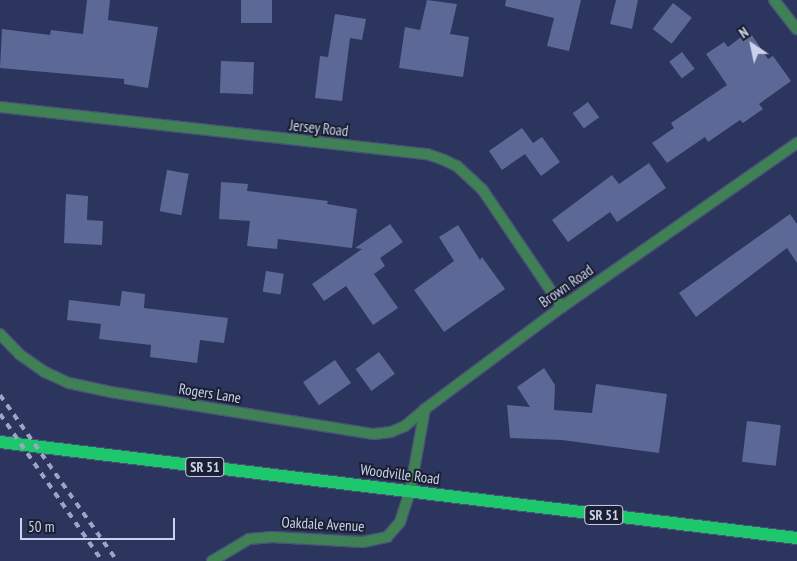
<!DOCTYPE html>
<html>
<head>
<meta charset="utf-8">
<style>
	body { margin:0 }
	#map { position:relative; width:797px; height:561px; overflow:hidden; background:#2c355e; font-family:"PT Sans Narrow",sans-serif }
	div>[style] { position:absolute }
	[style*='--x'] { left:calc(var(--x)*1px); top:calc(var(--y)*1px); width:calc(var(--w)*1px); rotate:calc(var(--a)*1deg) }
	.building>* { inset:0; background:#5c6895; transform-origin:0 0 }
	.roads { filter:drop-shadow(1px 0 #495178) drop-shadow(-1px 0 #495178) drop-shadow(0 1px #495178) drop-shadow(0 -1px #495178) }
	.minor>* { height:10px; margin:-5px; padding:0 5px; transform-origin:5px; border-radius:5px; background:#3f8154 }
	.tertiary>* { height:10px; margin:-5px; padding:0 5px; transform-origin:5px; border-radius:5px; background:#3f8154 }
	.primary>* { height:12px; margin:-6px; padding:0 6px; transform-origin:6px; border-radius:6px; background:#1cc86b }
	.rail>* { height:4px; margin-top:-2px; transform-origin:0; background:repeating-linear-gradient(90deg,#9ea5c4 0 6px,transparent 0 12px) }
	span { translate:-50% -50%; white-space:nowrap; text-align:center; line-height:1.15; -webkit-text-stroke:4px #1a1f31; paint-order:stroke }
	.shield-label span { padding:1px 4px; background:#1a1f31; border:1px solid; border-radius:4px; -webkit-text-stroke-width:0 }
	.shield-label { font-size:14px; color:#cbd2ec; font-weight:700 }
	.street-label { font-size:15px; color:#cbd2ec }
	.north { position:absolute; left:727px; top:20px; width:50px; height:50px; -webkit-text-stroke:4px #1a1f31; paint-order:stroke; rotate:326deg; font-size:14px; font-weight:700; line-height:20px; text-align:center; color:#cbd2ec }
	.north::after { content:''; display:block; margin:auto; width:18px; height:22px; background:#cbd2ec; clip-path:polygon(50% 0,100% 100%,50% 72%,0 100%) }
	.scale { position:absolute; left:20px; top:518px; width:155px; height:22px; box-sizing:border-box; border:2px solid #cbd2ec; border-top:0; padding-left:6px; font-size:15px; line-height:18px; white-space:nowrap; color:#cbd2ec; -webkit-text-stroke:4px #1a1f31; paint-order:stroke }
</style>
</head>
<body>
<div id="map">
	<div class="building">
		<div style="clip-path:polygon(87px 0,110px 0,108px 20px,158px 27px,148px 88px,124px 84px,124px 79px,0 68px,2px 29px,50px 35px,51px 30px,83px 34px)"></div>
		<div style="left:241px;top:0;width:31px;height:23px"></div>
		<div style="clip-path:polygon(427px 0,457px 4px,450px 34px,469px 37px,463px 77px,399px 68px,405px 27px,420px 30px)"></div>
		<div style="clip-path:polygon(506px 0,581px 0,569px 51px,547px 46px,554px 18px,505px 6px)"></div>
		<div style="clip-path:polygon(616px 0,638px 0,632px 29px,610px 24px)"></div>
		<div style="left:673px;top:3px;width:24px;height:33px;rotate:38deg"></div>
		<div style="clip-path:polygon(335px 14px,366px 19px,362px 40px,350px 38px,342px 101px,315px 98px,320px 56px,328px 57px)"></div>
		<div style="clip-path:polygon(749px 31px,768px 59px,773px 56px,791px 81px,759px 104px,763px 109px,743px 123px,740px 120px,708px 142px,705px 137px,667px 163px,652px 143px,674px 128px,671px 123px,727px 85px,706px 54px,724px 42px,728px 47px)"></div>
		<div style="left:682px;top:52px;width:21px;height:16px;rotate:53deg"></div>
		<div style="left:221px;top:61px;width:33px;height:32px;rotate:2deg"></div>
		<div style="left:588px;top:102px;width:19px;height:19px;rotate:54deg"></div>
		<div style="clip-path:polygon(522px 128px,533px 143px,542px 137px,560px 162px,541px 176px,525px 154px,502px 170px,489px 151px)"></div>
		<div style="clip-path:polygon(649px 163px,666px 188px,617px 222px,610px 212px,568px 242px,552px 220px,612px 175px,619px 184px)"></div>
		<div style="left:167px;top:170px;width:22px;height:42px;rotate:10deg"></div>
		<div style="clip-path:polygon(221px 182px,248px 184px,247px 191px,328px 201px,327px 204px,357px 209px,352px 248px,278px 239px,277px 249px,247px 246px,250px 221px,219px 219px)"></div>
		<div style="clip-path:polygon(66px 194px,88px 196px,87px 220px,103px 221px,102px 245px,64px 243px)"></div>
		<div style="clip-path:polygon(790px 214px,797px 224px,797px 263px,787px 248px,696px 317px,679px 293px)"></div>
		<div style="clip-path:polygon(390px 224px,403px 242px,380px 258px,385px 266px,374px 274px,398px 308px,373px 325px,346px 286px,324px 301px,312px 284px,362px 249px,355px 248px)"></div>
		<div style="clip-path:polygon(458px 225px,480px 260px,482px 257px,505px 289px,444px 332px,414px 290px,454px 261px,439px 237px)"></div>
		<div style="left:266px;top:271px;width:18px;height:21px;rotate:9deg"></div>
		<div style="clip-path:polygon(122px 291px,145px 294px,144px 308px,228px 318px,224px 343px,200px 340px,197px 363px,150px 357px,151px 345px,99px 339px,101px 324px,67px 320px,69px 300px,120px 306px)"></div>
		<div style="left:379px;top:352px;width:27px;height:29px;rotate:54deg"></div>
		<div style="left:335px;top:360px;width:28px;height:39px;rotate:55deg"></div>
		<div style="clip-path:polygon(544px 368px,555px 385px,554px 410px,592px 413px,596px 384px,667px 394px,659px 453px,562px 440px,510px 438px,507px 405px,530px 407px,517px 387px)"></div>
		<div style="left:747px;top:421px;width:34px;height:41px;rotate:7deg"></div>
	</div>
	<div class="roads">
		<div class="minor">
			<div style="--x:774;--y:0;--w:37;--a:52"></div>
			<div style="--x:0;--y:107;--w:430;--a:6.3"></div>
			<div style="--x:427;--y:154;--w:18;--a:19"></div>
			<div style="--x:444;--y:160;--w:14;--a:25"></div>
			<div style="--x:457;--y:166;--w:34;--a:43"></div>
			<div style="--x:482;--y:189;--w:143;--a:55.9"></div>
			<div style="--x:0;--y:334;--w:28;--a:46"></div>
			<div style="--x:19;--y:354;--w:32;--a:35"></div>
			<div style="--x:45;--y:372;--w:26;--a:25"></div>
			<div style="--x:69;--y:383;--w:43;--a:12.1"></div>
			<div style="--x:111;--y:392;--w:266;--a:9.1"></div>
			<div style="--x:374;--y:434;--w:17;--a:-7"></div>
			<div style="--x:391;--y:432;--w:15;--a:-23"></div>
			<div style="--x:405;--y:426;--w:26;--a:-40"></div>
		</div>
		<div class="tertiary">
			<div style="--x:212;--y:561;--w:43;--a:-30.7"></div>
			<div style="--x:249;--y:539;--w:23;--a:-5"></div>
			<div style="--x:272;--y:537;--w:91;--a:3.1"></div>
			<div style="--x:363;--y:542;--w:25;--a:-12"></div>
			<div style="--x:387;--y:537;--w:20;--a:-49"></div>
			<div style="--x:400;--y:522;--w:32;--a:-72"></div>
			<div style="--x:410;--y:492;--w:84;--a:-79.8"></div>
			<div style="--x:425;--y:409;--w:171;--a:-36.7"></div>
			<div style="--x:562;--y:307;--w:287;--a:-34.9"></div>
		</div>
		<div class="primary">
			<div style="--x:0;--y:442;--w:803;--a:6.87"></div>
		</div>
	</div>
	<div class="rail">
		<div style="--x:0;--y:395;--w:203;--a:54.8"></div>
		<div style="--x:0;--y:414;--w:179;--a:55.2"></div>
	</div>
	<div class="shield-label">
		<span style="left:205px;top:467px">SR 51</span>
		<span style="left:604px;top:515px">SR 51</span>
	</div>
	<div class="street-label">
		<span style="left:319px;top:128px;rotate:6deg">Jersey Road</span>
		<span style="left:566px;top:286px;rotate:-35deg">Brown Road</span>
		<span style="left:210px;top:393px;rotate:9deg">Rogers Lane</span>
		<span style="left:400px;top:474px;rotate:7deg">Woodville Road</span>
		<span style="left:323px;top:524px;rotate:3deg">Oakdale Avenue</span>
	</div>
	<div class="north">N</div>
	<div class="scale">50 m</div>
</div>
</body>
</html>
